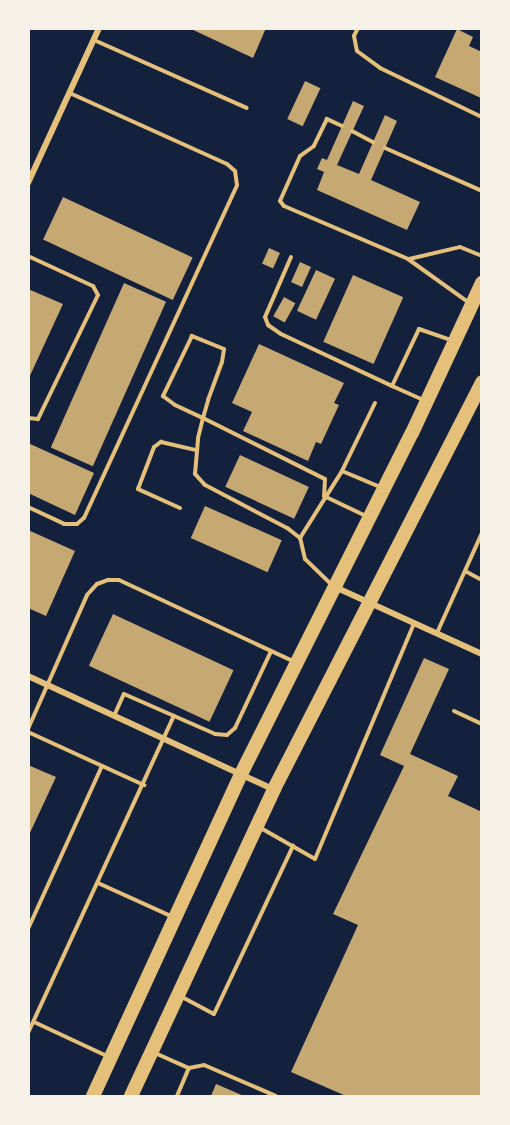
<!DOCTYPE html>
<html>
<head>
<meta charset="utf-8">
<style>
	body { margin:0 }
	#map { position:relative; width:510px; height:1125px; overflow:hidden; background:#14213d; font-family:"IBM Plex Serif",serif }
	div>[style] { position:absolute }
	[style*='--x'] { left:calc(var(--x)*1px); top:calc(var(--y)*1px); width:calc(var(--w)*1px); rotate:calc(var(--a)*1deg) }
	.building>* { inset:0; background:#c6a872; transform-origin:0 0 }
	.service>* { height:4px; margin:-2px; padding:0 2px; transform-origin:2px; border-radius:2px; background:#e5c07b }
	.minor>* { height:6px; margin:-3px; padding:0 3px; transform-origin:3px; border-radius:3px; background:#e5c07b }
	.primary>* { height:14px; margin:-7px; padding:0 7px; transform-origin:7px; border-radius:7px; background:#e5c07b }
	span { translate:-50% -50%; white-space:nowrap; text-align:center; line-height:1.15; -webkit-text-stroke:4.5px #f6f1e7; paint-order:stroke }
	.frame { position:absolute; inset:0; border:30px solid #f6f1e7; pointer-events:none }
</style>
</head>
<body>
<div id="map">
	<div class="building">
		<div style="clip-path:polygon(189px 28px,266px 28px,253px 58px)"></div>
		<div style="clip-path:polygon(457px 29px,473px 37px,469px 46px,482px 52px,481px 98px,435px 77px)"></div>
		<div style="left:305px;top:81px;width:17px;height:42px;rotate:25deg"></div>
		<div style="clip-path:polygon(353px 101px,364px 106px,337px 165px,359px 174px,385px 115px,397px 121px,371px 180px,420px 202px,407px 230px,317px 190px,324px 172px,317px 169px,322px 158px,327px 160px)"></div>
		<div style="left:63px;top:197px;width:143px;height:47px;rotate:25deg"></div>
		<div style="left:269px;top:248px;width:12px;height:17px;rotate:24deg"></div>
		<div style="left:300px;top:262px;width:12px;height:22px;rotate:24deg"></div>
		<div style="left:316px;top:270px;width:21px;height:45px;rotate:25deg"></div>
		<div style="left:353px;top:275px;width:55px;height:73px;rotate:24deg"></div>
		<div style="left:124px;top:283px;width:46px;height:180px;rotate:24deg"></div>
		<div style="clip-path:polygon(28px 289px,63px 304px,28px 380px)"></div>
		<div style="left:284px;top:297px;width:13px;height:22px;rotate:29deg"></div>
		<div style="clip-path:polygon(259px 344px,344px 383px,334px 403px,339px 405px,321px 444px,316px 442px,308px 461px,243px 431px,252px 412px,232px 403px)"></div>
		<div style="clip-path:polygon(28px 443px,94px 473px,75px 515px,28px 493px)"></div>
		<div style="left:240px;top:455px;width:76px;height:35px;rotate:25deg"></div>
		<div style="left:205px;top:506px;width:84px;height:35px;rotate:24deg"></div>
		<div style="clip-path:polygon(28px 530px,75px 551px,46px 616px,28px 608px)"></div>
		<div style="left:113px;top:614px;width:133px;height:57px;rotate:25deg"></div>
		<div style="clip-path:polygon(424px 658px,449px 669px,410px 754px,458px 776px,448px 796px,482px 812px,482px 1096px,346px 1096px,291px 1072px,358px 925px,333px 914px,404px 766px,380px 755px)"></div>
		<div style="clip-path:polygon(28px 765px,56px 777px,28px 837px)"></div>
		<div style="clip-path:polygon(216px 1084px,244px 1096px,211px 1096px)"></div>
	</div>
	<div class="service">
		<div style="--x:358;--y:28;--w:9;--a:117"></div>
		<div style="--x:354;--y:36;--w:15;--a:79"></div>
		<div style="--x:357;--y:51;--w:29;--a:36"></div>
		<div style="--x:380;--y:68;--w:113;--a:25.7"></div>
		<div style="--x:94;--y:40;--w:167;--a:24"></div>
		<div style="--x:342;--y:126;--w:17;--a:-155"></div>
		<div style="--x:327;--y:119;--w:30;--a:116"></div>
		<div style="--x:314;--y:146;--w:17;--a:144"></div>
		<div style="--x:300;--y:156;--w:49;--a:114"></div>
		<div style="--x:280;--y:201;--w:6;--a:51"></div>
		<div style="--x:284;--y:206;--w:135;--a:23.1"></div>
		<div style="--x:408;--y:259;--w:74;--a:35.6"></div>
		<div style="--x:352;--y:131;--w:24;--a:28"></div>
		<div style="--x:385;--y:148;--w:106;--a:23.9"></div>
		<div style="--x:28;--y:256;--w:72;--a:24.8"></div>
		<div style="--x:93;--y:286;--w:10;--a:61"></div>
		<div style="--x:98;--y:295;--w:138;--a:115.8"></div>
		<div style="--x:38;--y:419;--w:10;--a:-174"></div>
		<div style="--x:291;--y:257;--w:65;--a:113.4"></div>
		<div style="--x:265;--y:317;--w:9;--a:69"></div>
		<div style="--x:268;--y:325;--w:16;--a:35"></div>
		<div style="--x:281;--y:334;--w:123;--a:25.1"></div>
		<div style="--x:392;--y:386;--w:63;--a:-64.7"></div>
		<div style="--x:419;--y:329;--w:34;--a:19"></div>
		<div style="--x:409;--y:259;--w:52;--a:-13.2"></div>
		<div style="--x:460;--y:247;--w:24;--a:22"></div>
		<div style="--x:392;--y:386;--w:35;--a:24"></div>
		<div style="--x:375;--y:403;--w:76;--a:115.9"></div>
		<div style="--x:342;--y:471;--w:41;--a:22.8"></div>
		<div style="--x:28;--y:507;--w:40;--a:25"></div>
		<div style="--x:64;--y:524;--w:13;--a:0"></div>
		<div style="--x:77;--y:524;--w:9;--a:-41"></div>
		<div style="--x:84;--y:518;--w:366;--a:-65.3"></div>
		<div style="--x:237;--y:185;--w:14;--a:-98"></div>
		<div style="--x:235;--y:171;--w:11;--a:-139"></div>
		<div style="--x:227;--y:164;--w:172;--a:-155.7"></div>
		<div style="--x:180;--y:508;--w:46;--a:-155.7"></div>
		<div style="--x:138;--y:489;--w:45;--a:-69.1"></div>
		<div style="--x:154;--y:447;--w:9;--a:-36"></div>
		<div style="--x:161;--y:442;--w:35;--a:13"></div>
		<div style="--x:300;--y:538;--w:79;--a:-57.9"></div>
		<div style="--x:465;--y:571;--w:19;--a:28"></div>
		<div style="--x:333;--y:586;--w:39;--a:-136"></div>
		<div style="--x:305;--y:559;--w:22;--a:-103"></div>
		<div style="--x:300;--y:538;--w:16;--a:-142"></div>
		<div style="--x:287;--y:528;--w:93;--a:-152.3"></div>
		<div style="--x:205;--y:485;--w:15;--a:-132"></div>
		<div style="--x:195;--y:474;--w:36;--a:-85"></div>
		<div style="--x:198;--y:438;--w:21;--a:-76"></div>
		<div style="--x:203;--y:418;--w:19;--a:-74"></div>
		<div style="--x:208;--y:400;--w:40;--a:-69.8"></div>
		<div style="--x:222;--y:362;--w:13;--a:-81"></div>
		<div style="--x:224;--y:349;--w:35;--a:-158"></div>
		<div style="--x:192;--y:336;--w:67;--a:115.8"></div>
		<div style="--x:163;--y:396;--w:15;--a:37"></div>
		<div style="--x:175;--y:405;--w:31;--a:25"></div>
		<div style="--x:203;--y:418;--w:136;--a:26.6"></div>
		<div style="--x:325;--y:479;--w:17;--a:93"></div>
		<div style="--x:324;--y:496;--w:47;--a:25.5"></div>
		<div style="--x:437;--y:633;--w:110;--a:-65.8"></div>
		<div style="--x:454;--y:711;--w:31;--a:25"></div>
		<div style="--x:114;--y:716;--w:24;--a:-66"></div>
		<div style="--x:124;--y:694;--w:99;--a:23.7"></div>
		<div style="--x:215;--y:734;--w:12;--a:5"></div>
		<div style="--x:227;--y:735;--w:11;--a:-41"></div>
		<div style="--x:235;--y:728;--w:85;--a:-64.9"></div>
		<div style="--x:28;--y:729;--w:146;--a:-66.2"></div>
		<div style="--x:87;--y:595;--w:15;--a:-48"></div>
		<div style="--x:97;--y:584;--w:12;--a:-20"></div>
		<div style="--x:108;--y:580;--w:11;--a:0"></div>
		<div style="--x:119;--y:580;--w:192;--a:25"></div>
		<div style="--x:28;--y:732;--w:128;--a:24.6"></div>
		<div style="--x:259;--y:827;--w:64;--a:29.7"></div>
		<div style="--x:315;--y:859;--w:256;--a:-67.2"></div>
		<div style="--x:98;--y:883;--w:82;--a:24.4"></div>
		<div style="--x:28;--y:929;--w:179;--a:-65.6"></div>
		<div style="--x:182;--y:997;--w:36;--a:28"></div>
		<div style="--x:214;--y:1014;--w:186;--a:-64.8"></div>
		<div style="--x:34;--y:1022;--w:81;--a:25"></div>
		<div style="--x:28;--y:1033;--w:349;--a:-65.3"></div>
		<div style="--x:155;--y:1053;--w:37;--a:24"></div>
		<div style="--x:189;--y:1068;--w:15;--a:-11"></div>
		<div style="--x:204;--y:1065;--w:78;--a:23.3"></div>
		<div style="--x:177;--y:1096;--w:30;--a:-67"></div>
	</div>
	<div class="minor">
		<div style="--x:28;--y:183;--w:170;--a:-65.4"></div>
		<div style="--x:335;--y:587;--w:162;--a:24.5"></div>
		<div style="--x:28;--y:676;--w:270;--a:24.8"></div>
	</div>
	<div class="primary">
		<div style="--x:93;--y:1096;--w:354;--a:-65.3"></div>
		<div style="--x:241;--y:774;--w:381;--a:-63.4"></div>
		<div style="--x:412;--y:433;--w:166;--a:-65"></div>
		<div style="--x:131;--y:1096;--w:339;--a:-65"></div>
		<div style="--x:274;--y:789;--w:457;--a:-62.9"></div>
	</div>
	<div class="frame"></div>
</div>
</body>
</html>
